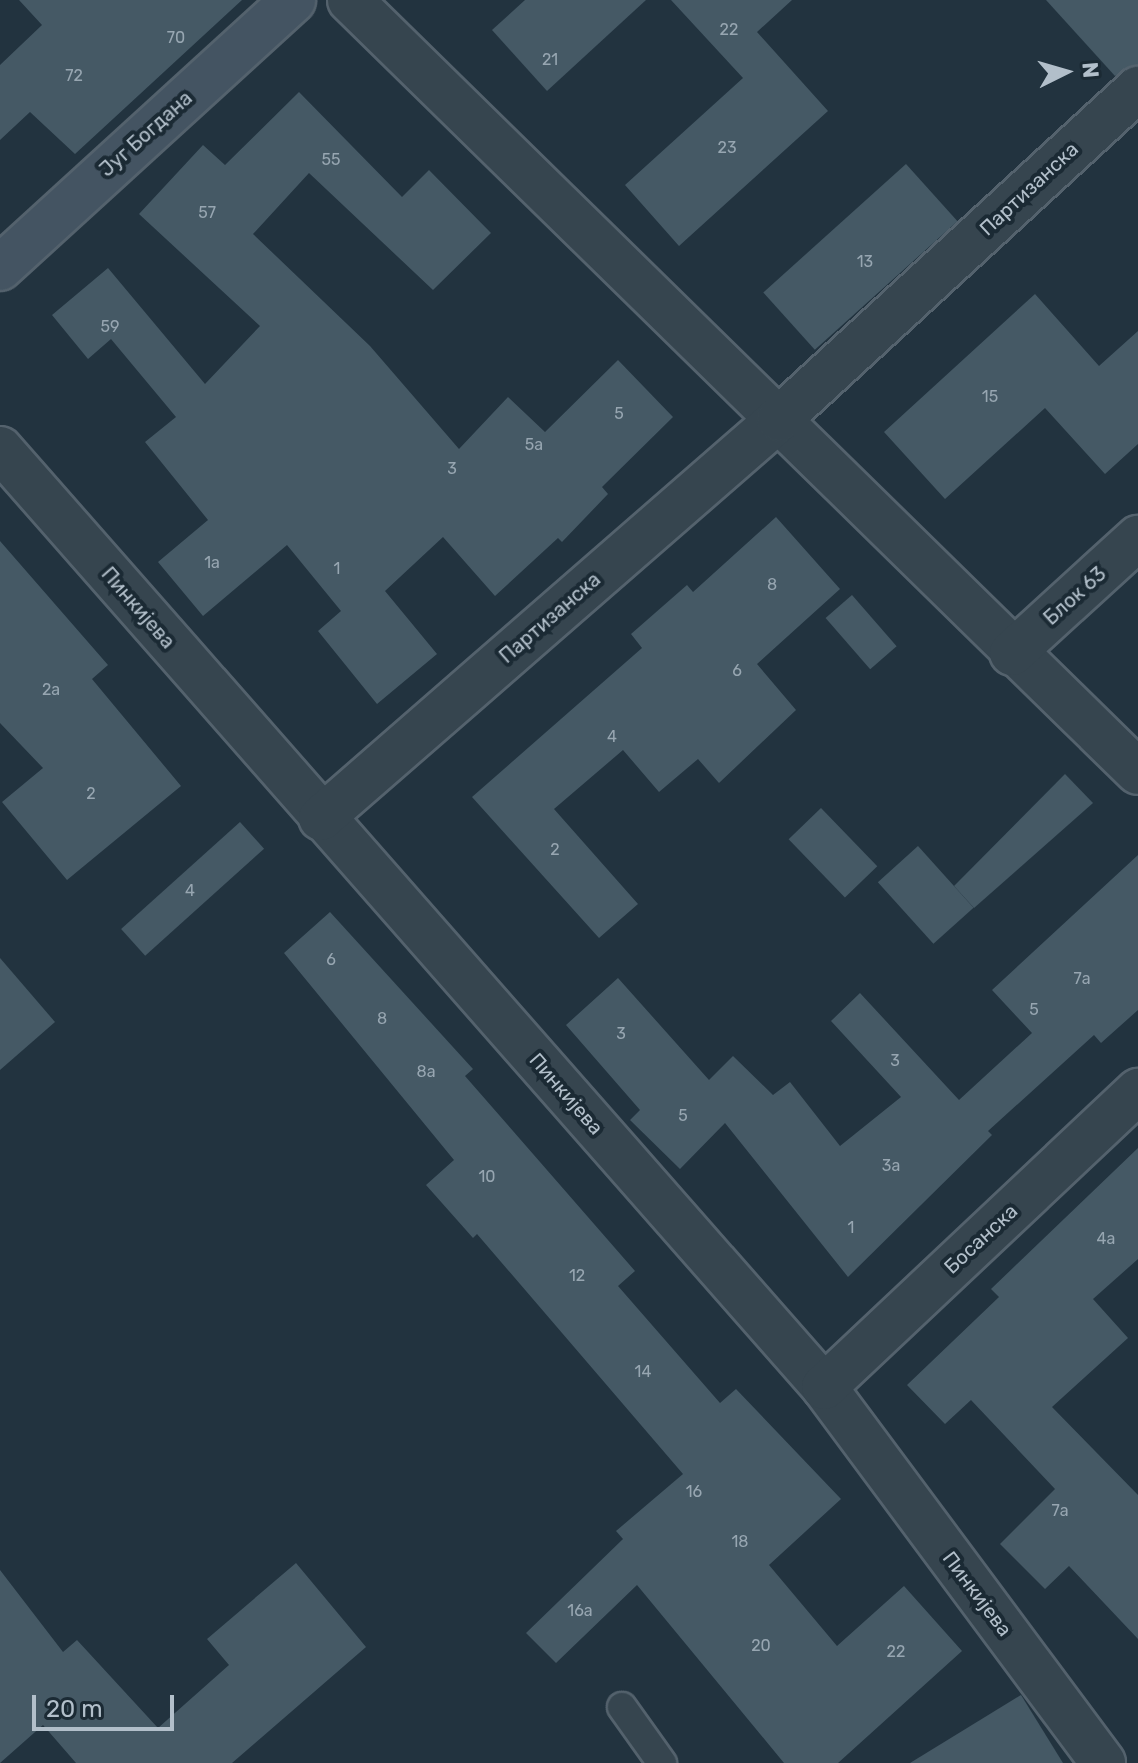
<!DOCTYPE html>
<html>
<head>
<meta charset="utf-8">
<style>
	body { margin:0 }
	#map { position:relative; width:1138px; height:1763px; overflow:hidden; background:#22333f; font-family:Rubik,sans-serif }
	div>[style] { position:absolute }
	[style*='--x'] { left:calc(var(--x)*1px); top:calc(var(--y)*1px); width:calc(var(--w)*1px); rotate:calc(var(--a)*1deg) }
	.building>* { inset:0; background:#455965; transform-origin:0 0 }
	.roads { filter:drop-shadow(2px 0 #54626d) drop-shadow(-2px 0 #54626d) drop-shadow(0 2px #54626d) drop-shadow(0 -2px #54626d) }
	.lane>* { height:28px; margin:-14px; padding:0 14px; transform-origin:14px; border-radius:14px; background:#36454f }
	.street>* { height:44px; margin:-22px; padding:0 22px; transform-origin:22px; border-radius:22px; background:#36454f }
	.secondary>* { height:44px; margin:-22px; padding:0 22px; transform-origin:22px; border-radius:22px; background:#445462 }
	span { translate:-50% -50%; white-space:nowrap; text-align:center; line-height:1.15; -webkit-text-stroke:8px #1b2a34; paint-order:stroke }
	.number-label { font-size:16px; color:#97a6b1 }
	.number-label span { -webkit-text-stroke-width:0 }
	.street-label { font-size:20px; color:#b2bfca }
	.north { position:absolute; left:1026px; top:32px; width:80px; height:80px; -webkit-text-stroke:6px #1b2a34; paint-order:stroke; rotate:85deg; font-size:22px; font-weight:700; line-height:32px; text-align:center; color:#b2bfca }
	.north::after { content:''; display:block; margin:auto; width:28px; height:36px; background:#b2bfca; clip-path:polygon(50% 0,100% 100%,50% 72%,0 100%) }
	.scale { position:absolute; left:32px; top:1695px; width:142px; height:36px; box-sizing:border-box; border:4px solid #b2bfca; border-top:0; padding-left:10px; font-size:24px; line-height:28px; white-space:nowrap; color:#b2bfca; -webkit-text-stroke:6px #1b2a34; paint-order:stroke }
</style>
</head>
<body>
<div id="map">
	<div class="building">
		<div style="clip-path:polygon(19px 0,242px 0,75px 154px,30px 112px,0 140px,0 65px,42px 25px)"></div>
		<div style="clip-path:polygon(525px 0,646px 0,547px 91px,492px 30px)"></div>
		<div style="clip-path:polygon(671px 0,792px 0,757px 32px,828px 111px,679px 246px,625px 185px,743px 78px)"></div>
		<div style="clip-path:polygon(1046px 0,1138px 0,1138px 65px,1115px 76px)"></div>
		<div style="clip-path:polygon(299px 92px,402px 197px,429px 170px,491px 233px,433px 290px,309px 173px,253px 234px,370px 346px,459px 449px,508px 397px,545px 432px,618px 360px,673px 417px,602px 487px,608px 494px,562px 542px,558px 538px,495px 596px,443px 537px,385px 591px,437px 654px,377px 704px,318px 631px,341px 611px,287px 545px,203px 616px,158px 562px,208px 520px,145px 442px,176px 417px,111px 339px,88px 359px,52px 315px,108px 268px,205px 384px,260px 326px,139px 214px,203px 145px,225px 165px)"></div>
		<div style="left:906px;top:164px;width:77px;height:192px;rotate:48deg"></div>
		<div style="clip-path:polygon(1035px 294px,1099px 366px,1138px 331px,1138px 444px,1105px 474px,1045px 408px,945px 499px,884px 432px)"></div>
		<div style="clip-path:polygon(776px 517px,840px 589px,757px 664px,796px 710px,719px 783px,698px 759px,659px 792px,623px 750px,554px 809px,638px 904px,599px 938px,472px 797px,642px 648px,631px 634px,687px 585px,693px 592px)"></div>
		<div style="clip-path:polygon(0 541px,108px 665px,92px 679px,181px 786px,67px 880px,2px 802px,43px 768px,0 723px)"></div>
		<div style="left:852px;top:595px;width:68px;height:35px;rotate:49deg"></div>
		<div style="clip-path:polygon(1065px 774px,1093px 803px,974px 908px,954px 886px)"></div>
		<div style="left:821px;top:808px;width:81px;height:45px;rotate:46deg"></div>
		<div style="left:240px;top:822px;width:36px;height:160px;rotate:48deg"></div>
		<div style="left:918px;top:846px;width:83px;height:54px;rotate:48deg"></div>
		<div style="clip-path:polygon(1138px 855px,1138px 1010px,1101px 1043px,1094px 1035px,988px 1131px,992px 1135px,848px 1277px,725px 1123px,680px 1169px,630px 1120px,640px 1110px,566px 1025px,618px 978px,709px 1080px,733px 1056px,773px 1095px,790px 1082px,840px 1146px,901px 1097px,831px 1021px,860px 993px,959px 1100px,1032px 1033px,992px 990px)"></div>
		<div style="clip-path:polygon(330px 912px,473px 1069px,465px 1076px,635px 1271px,618px 1286px,720px 1403px,736px 1389px,841px 1499px,769px 1565px,837px 1646px,904px 1586px,962px 1651px,838px 1763px,784px 1763px,637px 1585px,556px 1663px,526px 1633px,623px 1539px,616px 1531px,683px 1474px,477px 1234px,473px 1238px,426px 1185px,454px 1160px,284px 953px)"></div>
		<div style="clip-path:polygon(0 958px,55px 1022px,0 1070px)"></div>
		<div style="clip-path:polygon(1138px 1148px,1138px 1259px,1093px 1299px,1128px 1338px,1052px 1407px,1138px 1495px,1138px 1639px,1069px 1566px,1045px 1589px,1000px 1544px,1055px 1489px,971px 1400px,945px 1424px,907px 1385px,999px 1297px,991px 1289px)"></div>
		<div style="clip-path:polygon(296px 1563px,366px 1647px,232px 1763px,76px 1763px,43px 1725px,0 1763px,0 1570px,63px 1652px,77px 1640px,158px 1728px,229px 1665px,207px 1639px)"></div>
		<div style="clip-path:polygon(1021px 1695px,1063px 1763px,910px 1763px)"></div>
	</div>
	<div class="roads">
		<div class="lane">
			<div style="--x:622;--y:1707;--w:69;--a:54.5"></div>
		</div>
		<div class="street">
			<div style="--x:350;--y:0;--w:1103;--a:44.41"></div>
			<div style="--x:0;--y:449;--w:1249;--a:48.7"></div>
			<div style="--x:824;--y:1387;--w:468;--a:53.4"></div>
			<div style="--x:1012;--y:653;--w:171;--a:-42.4"></div>
			<div style="--x:321;--y:818;--w:607;--a:-41.06"></div>
			<div style="--x:779;--y:419;--w:488;--a:-42.6"></div>
			<div style="--x:824;--y:1387;--w:432;--a:-43.3"></div>
		</div>
		<div class="secondary">
			<div style="--x:0;--y:268;--w:397;--a:-42.4"></div>
		</div>
	</div>
	<div class="number-label">
		<span style="left:729px;top:30px">22</span>
		<span style="left:176px;top:38px">70</span>
		<span style="left:550px;top:60px">21</span>
		<span style="left:74px;top:76px">72</span>
		<span style="left:727px;top:148px">23</span>
		<span style="left:331px;top:160px">55</span>
		<span style="left:207px;top:213px">57</span>
		<span style="left:865px;top:262px">13</span>
		<span style="left:110px;top:327px">59</span>
		<span style="left:990px;top:397px">15</span>
		<span style="left:619px;top:414px">5</span>
		<span style="left:534px;top:445px">5a</span>
		<span style="left:452px;top:469px">3</span>
		<span style="left:212px;top:563px">1a</span>
		<span style="left:337px;top:569px">1</span>
		<span style="left:772px;top:585px">8</span>
		<span style="left:737px;top:671px">6</span>
		<span style="left:51px;top:690px">2a</span>
		<span style="left:612px;top:737px">4</span>
		<span style="left:91px;top:794px">2</span>
		<span style="left:555px;top:850px">2</span>
		<span style="left:190px;top:891px">4</span>
		<span style="left:331px;top:960px">6</span>
		<span style="left:1082px;top:979px">7a</span>
		<span style="left:1034px;top:1010px">5</span>
		<span style="left:382px;top:1019px">8</span>
		<span style="left:621px;top:1034px">3</span>
		<span style="left:895px;top:1061px">3</span>
		<span style="left:426px;top:1072px">8a</span>
		<span style="left:683px;top:1116px">5</span>
		<span style="left:891px;top:1166px">3a</span>
		<span style="left:487px;top:1177px">10</span>
		<span style="left:851px;top:1228px">1</span>
		<span style="left:1106px;top:1239px">4a</span>
		<span style="left:577px;top:1276px">12</span>
		<span style="left:643px;top:1372px">14</span>
		<span style="left:694px;top:1492px">16</span>
		<span style="left:1060px;top:1511px">7a</span>
		<span style="left:740px;top:1542px">18</span>
		<span style="left:580px;top:1611px">16a</span>
		<span style="left:761px;top:1646px">20</span>
		<span style="left:896px;top:1652px">22</span>
	</div>
	<div class="street-label">
		<span style="left:146px;top:134px;rotate:-42deg">Југ Богдана</span>
		<span style="left:1029px;top:189px;rotate:-43deg">Партизанска</span>
		<span style="left:1075px;top:596px;rotate:-42deg">Блок 63</span>
		<span style="left:138px;top:608px;rotate:49deg">Пинкијева</span>
		<span style="left:550px;top:618px;rotate:-41deg">Партизанска</span>
		<span style="left:566px;top:1094px;rotate:49deg">Пинкијева</span>
		<span style="left:981px;top:1239px;rotate:-43deg">Босанска</span>
		<span style="left:977px;top:1594px;rotate:53deg">Пинкијева</span>
	</div>
	<div class="north">N</div>
	<div class="scale">20 m</div>
</div>
</body>
</html>
